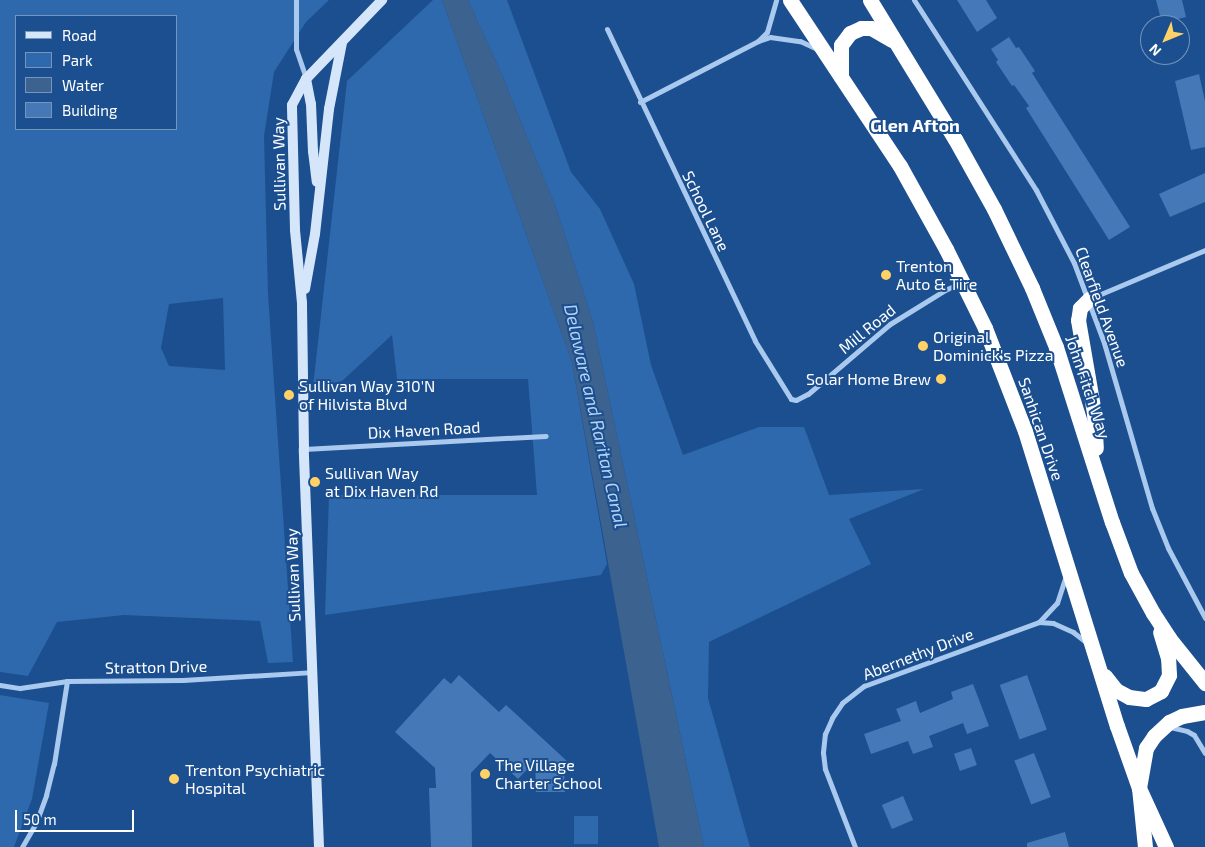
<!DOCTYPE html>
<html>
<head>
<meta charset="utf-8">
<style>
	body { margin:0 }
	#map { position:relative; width:1205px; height:847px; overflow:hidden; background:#1b4f8f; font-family:"Exo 2",sans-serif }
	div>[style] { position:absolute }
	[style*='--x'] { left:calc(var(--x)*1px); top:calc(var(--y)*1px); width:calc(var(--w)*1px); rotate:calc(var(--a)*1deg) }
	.green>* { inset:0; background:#2e69ad; transform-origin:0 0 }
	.water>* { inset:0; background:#3c6290 }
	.building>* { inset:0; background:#4478b7; transform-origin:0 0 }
	.street>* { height:5px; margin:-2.5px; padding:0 2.5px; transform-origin:2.5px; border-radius:2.5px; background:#a9c9ee }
	.secondary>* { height:10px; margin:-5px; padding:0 5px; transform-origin:5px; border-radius:5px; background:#d6e6fa }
	.highway>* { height:15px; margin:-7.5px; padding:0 7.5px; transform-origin:7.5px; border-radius:7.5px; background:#fff }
	.dots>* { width:14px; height:14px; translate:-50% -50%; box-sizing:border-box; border:2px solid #1b4f8f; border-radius:50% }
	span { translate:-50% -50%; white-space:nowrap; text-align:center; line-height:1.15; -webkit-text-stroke:4px #1b4f8f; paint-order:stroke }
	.street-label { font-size:16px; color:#fff }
	.poi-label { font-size:16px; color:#fff }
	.left { translate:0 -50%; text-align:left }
	.right { translate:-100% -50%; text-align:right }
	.neighbourhood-label { font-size:18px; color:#fff; font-weight:700 }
	.water-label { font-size:18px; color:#b5d3f5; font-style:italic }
	.legend { position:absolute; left:15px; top:15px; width:162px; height:115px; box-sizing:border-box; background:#1b4f8f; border:1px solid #7695bc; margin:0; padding:6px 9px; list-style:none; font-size:15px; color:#fff }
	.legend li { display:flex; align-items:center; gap:10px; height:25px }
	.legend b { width:25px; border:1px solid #7695bc }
	.north { position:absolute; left:1140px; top:15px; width:50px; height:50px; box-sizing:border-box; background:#1b4f8f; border:1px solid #7695bc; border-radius:50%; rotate:225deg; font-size:14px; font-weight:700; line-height:20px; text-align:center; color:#fff }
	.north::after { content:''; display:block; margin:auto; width:18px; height:22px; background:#ffd166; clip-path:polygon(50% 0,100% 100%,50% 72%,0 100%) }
	.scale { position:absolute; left:15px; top:810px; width:119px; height:22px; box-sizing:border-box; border:2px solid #fff; border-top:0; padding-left:6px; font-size:15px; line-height:18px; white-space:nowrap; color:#fff; -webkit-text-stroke:4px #1b4f8f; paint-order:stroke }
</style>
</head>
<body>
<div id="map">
	<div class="green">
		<div style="clip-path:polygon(evenodd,0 0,329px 0,306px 22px,274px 72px,264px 136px,268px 294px,293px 662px,268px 663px,260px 621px,124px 615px,57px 622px,28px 676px,0 672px,0 0,16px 16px,176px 16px,176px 129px,16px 129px,16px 16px,0 0,223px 298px,225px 370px,169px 366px,161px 348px,169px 304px,223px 298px)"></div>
		<div style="clip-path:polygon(433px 0,442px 0,572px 362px,607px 564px,601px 575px,325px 615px,329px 495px,537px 495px,528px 379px,397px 379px,392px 335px,342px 381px,313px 387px,347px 81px)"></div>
		<div style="clip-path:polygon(468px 0,507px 0,571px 172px,600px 209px,634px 284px,651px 365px,683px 455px,759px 427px,804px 427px,829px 495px,924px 489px,849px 519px,871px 564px,709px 642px,708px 698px,750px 847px,704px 847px,593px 322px,556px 208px,502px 75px)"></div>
		<div style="clip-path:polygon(0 695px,49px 703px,32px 799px,14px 847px,0 847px)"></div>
		<div style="left:598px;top:816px;width:28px;height:24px;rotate:90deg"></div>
	</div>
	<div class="water">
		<div style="clip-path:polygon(442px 0,468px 0,502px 75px,556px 208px,593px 322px,704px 847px,659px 847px,572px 362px)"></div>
	</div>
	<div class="building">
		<div style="clip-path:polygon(957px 0,986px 0,997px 18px,977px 32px)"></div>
		<div style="clip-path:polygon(1156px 0,1182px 0,1186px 17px,1162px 23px)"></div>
		<div style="clip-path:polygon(1009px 37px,1016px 48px,1019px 47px,1035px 71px,1032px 73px,1130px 227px,1109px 240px,1026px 108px,1029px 106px,1014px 85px,1012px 86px,996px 62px,998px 60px,991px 49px)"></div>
		<div style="clip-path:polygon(1199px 74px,1205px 101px,1205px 147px,1191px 150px,1175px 81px)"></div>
		<div style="clip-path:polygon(1205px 173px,1205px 202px,1170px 217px,1159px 194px)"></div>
		<div style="clip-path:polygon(459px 675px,499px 712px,506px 705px,568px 762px,564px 767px,565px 792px,536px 792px,535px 761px,518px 779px,490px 753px,471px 773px,472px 847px,431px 847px,429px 788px,436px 788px,435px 768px,395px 732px,444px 678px,451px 684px)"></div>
		<div style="left:1027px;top:675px;width:58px;height:29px;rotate:70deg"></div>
		<div style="clip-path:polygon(973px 684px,989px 726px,967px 734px,963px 723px,929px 736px,933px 747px,913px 754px,908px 741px,871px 754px,864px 734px,901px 721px,896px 709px,916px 701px,920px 713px,953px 699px,951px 692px)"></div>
		<div style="left:971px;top:748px;width:18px;height:18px;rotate:71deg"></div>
		<div style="left:1034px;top:753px;width:47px;height:21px;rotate:69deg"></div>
		<div style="left:903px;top:796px;width:26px;height:23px;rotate:67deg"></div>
		<div style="clip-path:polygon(1065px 832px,1069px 847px,1027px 847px,1027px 843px)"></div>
	</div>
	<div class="street">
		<div style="--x:296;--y:0;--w:49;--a:90"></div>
		<div style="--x:296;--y:49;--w:31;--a:71"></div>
		<div style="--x:914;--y:0;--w:226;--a:57.3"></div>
		<div style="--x:1036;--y:190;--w:82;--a:62.5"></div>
		<div style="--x:1074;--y:263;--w:85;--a:69.4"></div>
		<div style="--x:1104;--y:343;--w:172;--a:73.8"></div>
		<div style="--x:1152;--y:508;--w:43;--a:68.2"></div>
		<div style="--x:1168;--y:548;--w:79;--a:62.1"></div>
		<div style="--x:607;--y:29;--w:345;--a:64.6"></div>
		<div style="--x:755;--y:341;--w:68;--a:58.2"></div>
		<div style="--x:791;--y:399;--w:5;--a:11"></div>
		<div style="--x:796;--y:400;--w:13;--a:-27"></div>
		<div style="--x:808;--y:394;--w:108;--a:-40.5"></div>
		<div style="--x:890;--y:324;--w:65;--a:-31.7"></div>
		<div style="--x:945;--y:290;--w:17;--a:-24"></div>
		<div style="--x:759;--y:40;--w:11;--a:-45"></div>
		<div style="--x:767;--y:32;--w:33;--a:-74"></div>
		<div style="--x:640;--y:102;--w:133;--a:-27.3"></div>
		<div style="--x:758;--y:41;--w:13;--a:-18"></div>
		<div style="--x:770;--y:37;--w:30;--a:8"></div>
		<div style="--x:800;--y:41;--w:19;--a:25"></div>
		<div style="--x:1089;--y:299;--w:126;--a:-22.9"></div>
		<div style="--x:304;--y:449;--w:242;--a:-3.1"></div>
		<div style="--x:1039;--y:622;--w:14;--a:4"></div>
		<div style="--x:1053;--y:623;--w:22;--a:24"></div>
		<div style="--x:1073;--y:632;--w:18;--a:38"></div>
		<div style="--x:0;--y:685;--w:20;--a:9"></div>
		<div style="--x:20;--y:688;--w:48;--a:-8.5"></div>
		<div style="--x:67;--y:681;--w:116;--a:-0.5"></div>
		<div style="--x:183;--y:680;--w:129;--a:-3.5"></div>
		<div style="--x:1170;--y:727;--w:17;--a:13"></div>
		<div style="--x:1187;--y:731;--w:8;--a:30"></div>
		<div style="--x:1194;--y:735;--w:21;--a:59"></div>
		<div style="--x:22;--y:847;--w:28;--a:-60"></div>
		<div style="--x:36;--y:823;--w:30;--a:-70"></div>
		<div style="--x:46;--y:795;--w:32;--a:-76"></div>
		<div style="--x:54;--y:764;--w:84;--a:-81.1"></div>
		<div style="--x:855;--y:847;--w:84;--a:-111"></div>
		<div style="--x:825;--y:769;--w:17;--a:-97"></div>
		<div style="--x:823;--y:752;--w:18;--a:-84"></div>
		<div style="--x:825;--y:734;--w:17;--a:-66"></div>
		<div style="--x:832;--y:718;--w:18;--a:-56"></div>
		<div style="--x:842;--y:703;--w:28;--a:-38"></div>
		<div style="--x:864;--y:686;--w:186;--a:-20.1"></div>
		<div style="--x:1039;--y:622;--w:26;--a:-47"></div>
		<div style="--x:1057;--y:603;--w:28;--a:-72"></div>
	</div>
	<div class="secondary">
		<div style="--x:306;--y:79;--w:25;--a:79"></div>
		<div style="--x:311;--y:104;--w:47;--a:87.6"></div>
		<div style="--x:313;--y:151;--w:31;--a:83"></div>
		<div style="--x:305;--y:289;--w:56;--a:-79.7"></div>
		<div style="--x:315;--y:234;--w:126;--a:-83.6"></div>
		<div style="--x:329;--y:109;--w:67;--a:-78.9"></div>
		<div style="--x:319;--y:847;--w:398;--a:-92.2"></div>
		<div style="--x:304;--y:449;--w:146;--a:-90.8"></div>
		<div style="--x:302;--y:303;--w:73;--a:-95.5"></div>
		<div style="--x:295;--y:230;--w:125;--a:-91.4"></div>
		<div style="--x:292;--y:105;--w:30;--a:-62"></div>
		<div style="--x:306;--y:79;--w:110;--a:-46.1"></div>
	</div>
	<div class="highway">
		<div style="--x:790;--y:0;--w:199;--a:56.5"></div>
		<div style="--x:900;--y:166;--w:95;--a:61"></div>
		<div style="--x:946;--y:249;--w:88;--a:63.7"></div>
		<div style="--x:985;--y:328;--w:110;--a:68.8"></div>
		<div style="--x:1025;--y:431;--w:309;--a:72.7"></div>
		<div style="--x:1117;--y:726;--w:66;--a:70.5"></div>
		<div style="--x:1139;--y:788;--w:65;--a:65.4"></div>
		<div style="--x:870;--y:0;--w:163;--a:58.6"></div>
		<div style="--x:955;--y:139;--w:80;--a:60.9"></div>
		<div style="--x:994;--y:209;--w:88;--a:64.3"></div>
		<div style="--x:1032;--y:288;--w:64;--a:67.9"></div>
		<div style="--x:1056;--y:347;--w:184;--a:72.3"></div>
		<div style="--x:1112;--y:522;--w:54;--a:69.6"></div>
		<div style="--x:1131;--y:573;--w:46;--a:61.2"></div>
		<div style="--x:1153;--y:613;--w:30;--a:57"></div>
		<div style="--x:1169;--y:638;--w:58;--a:51.3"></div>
		<div style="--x:841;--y:77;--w:32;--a:-90"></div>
		<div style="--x:841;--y:45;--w:15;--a:-53"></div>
		<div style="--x:850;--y:33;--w:12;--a:-24"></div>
		<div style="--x:861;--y:28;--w:10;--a:0"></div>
		<div style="--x:871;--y:28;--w:24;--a:30"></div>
		<div style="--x:1089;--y:299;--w:13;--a:135"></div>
		<div style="--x:1080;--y:308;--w:12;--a:99"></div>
		<div style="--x:1078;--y:320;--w:94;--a:80.2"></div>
		<div style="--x:1094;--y:413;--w:35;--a:87"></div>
		<div style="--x:1105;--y:676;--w:18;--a:52"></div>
		<div style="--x:1116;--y:690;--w:15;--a:28"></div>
		<div style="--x:1129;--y:697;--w:17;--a:7"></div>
		<div style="--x:1146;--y:699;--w:17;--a:-28"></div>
		<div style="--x:1161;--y:691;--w:18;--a:-63"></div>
		<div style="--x:1169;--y:675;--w:17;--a:-93"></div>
		<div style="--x:1168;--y:658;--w:27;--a:-107"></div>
		<div style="--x:1145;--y:847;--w:59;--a:-95.8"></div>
		<div style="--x:1139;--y:788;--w:41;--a:-80.1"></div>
		<div style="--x:1146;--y:748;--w:14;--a:-56"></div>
		<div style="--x:1154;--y:736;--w:21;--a:-43"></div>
		<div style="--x:1169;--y:722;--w:14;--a:-25"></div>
		<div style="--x:1182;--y:716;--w:23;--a:-10"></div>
	</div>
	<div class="dots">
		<div style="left:886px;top:275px;background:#ffd166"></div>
		<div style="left:923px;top:346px;background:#ffd166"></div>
		<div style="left:941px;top:379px;background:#ffd166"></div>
		<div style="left:289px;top:395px;background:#ffd166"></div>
		<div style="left:315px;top:482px;background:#ffd166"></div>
		<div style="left:485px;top:774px;background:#ffd166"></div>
		<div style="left:174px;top:779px;background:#ffd166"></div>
	</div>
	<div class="street-label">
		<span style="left:279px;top:164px;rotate:-91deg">Sullivan Way</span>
		<span style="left:706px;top:211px;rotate:64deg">School Lane</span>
		<span style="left:1102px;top:307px;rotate:70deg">Clearfield Avenue</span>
		<span style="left:867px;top:329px;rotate:-39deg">Mill Road</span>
		<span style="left:1088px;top:387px;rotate:71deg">John Fitch Way</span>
		<span style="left:1041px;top:429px;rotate:71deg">Sanhican Drive</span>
		<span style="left:424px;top:430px;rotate:-3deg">Dix Haven Road</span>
		<span style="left:293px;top:575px;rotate:-92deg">Sullivan Way</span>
		<span style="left:918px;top:654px;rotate:-21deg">Abernethy Drive</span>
		<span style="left:156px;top:667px;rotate:-1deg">Stratton Drive</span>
	</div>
	<div class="poi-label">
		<span class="left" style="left:896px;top:275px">Trenton<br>Auto &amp; Tire</span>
		<span class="left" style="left:933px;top:346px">Original<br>Dominick's Pizza</span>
		<span class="right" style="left:931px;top:379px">Solar Home Brew</span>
		<span class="left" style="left:299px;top:395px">Sullivan Way 310'N<br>of Hilvista Blvd</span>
		<span class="left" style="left:325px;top:482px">Sullivan Way<br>at Dix Haven Rd</span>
		<span class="left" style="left:495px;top:774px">The Village<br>Charter School</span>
		<span class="left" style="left:185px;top:779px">Trenton Psychiatric<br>Hospital</span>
	</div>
	<div class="neighbourhood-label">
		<span style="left:915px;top:125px">Glen Afton</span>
	</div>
	<div class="water-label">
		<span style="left:596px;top:416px;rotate:77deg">Delaware and Raritan Canal</span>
	</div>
	<ul class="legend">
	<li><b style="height:6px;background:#d6e6fa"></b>Road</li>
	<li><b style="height:14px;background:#2e69ad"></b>Park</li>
	<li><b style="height:14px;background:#3c6290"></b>Water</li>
	<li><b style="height:14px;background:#4478b7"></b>Building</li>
	</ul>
	<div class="north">N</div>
	<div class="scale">50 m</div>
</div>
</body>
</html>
